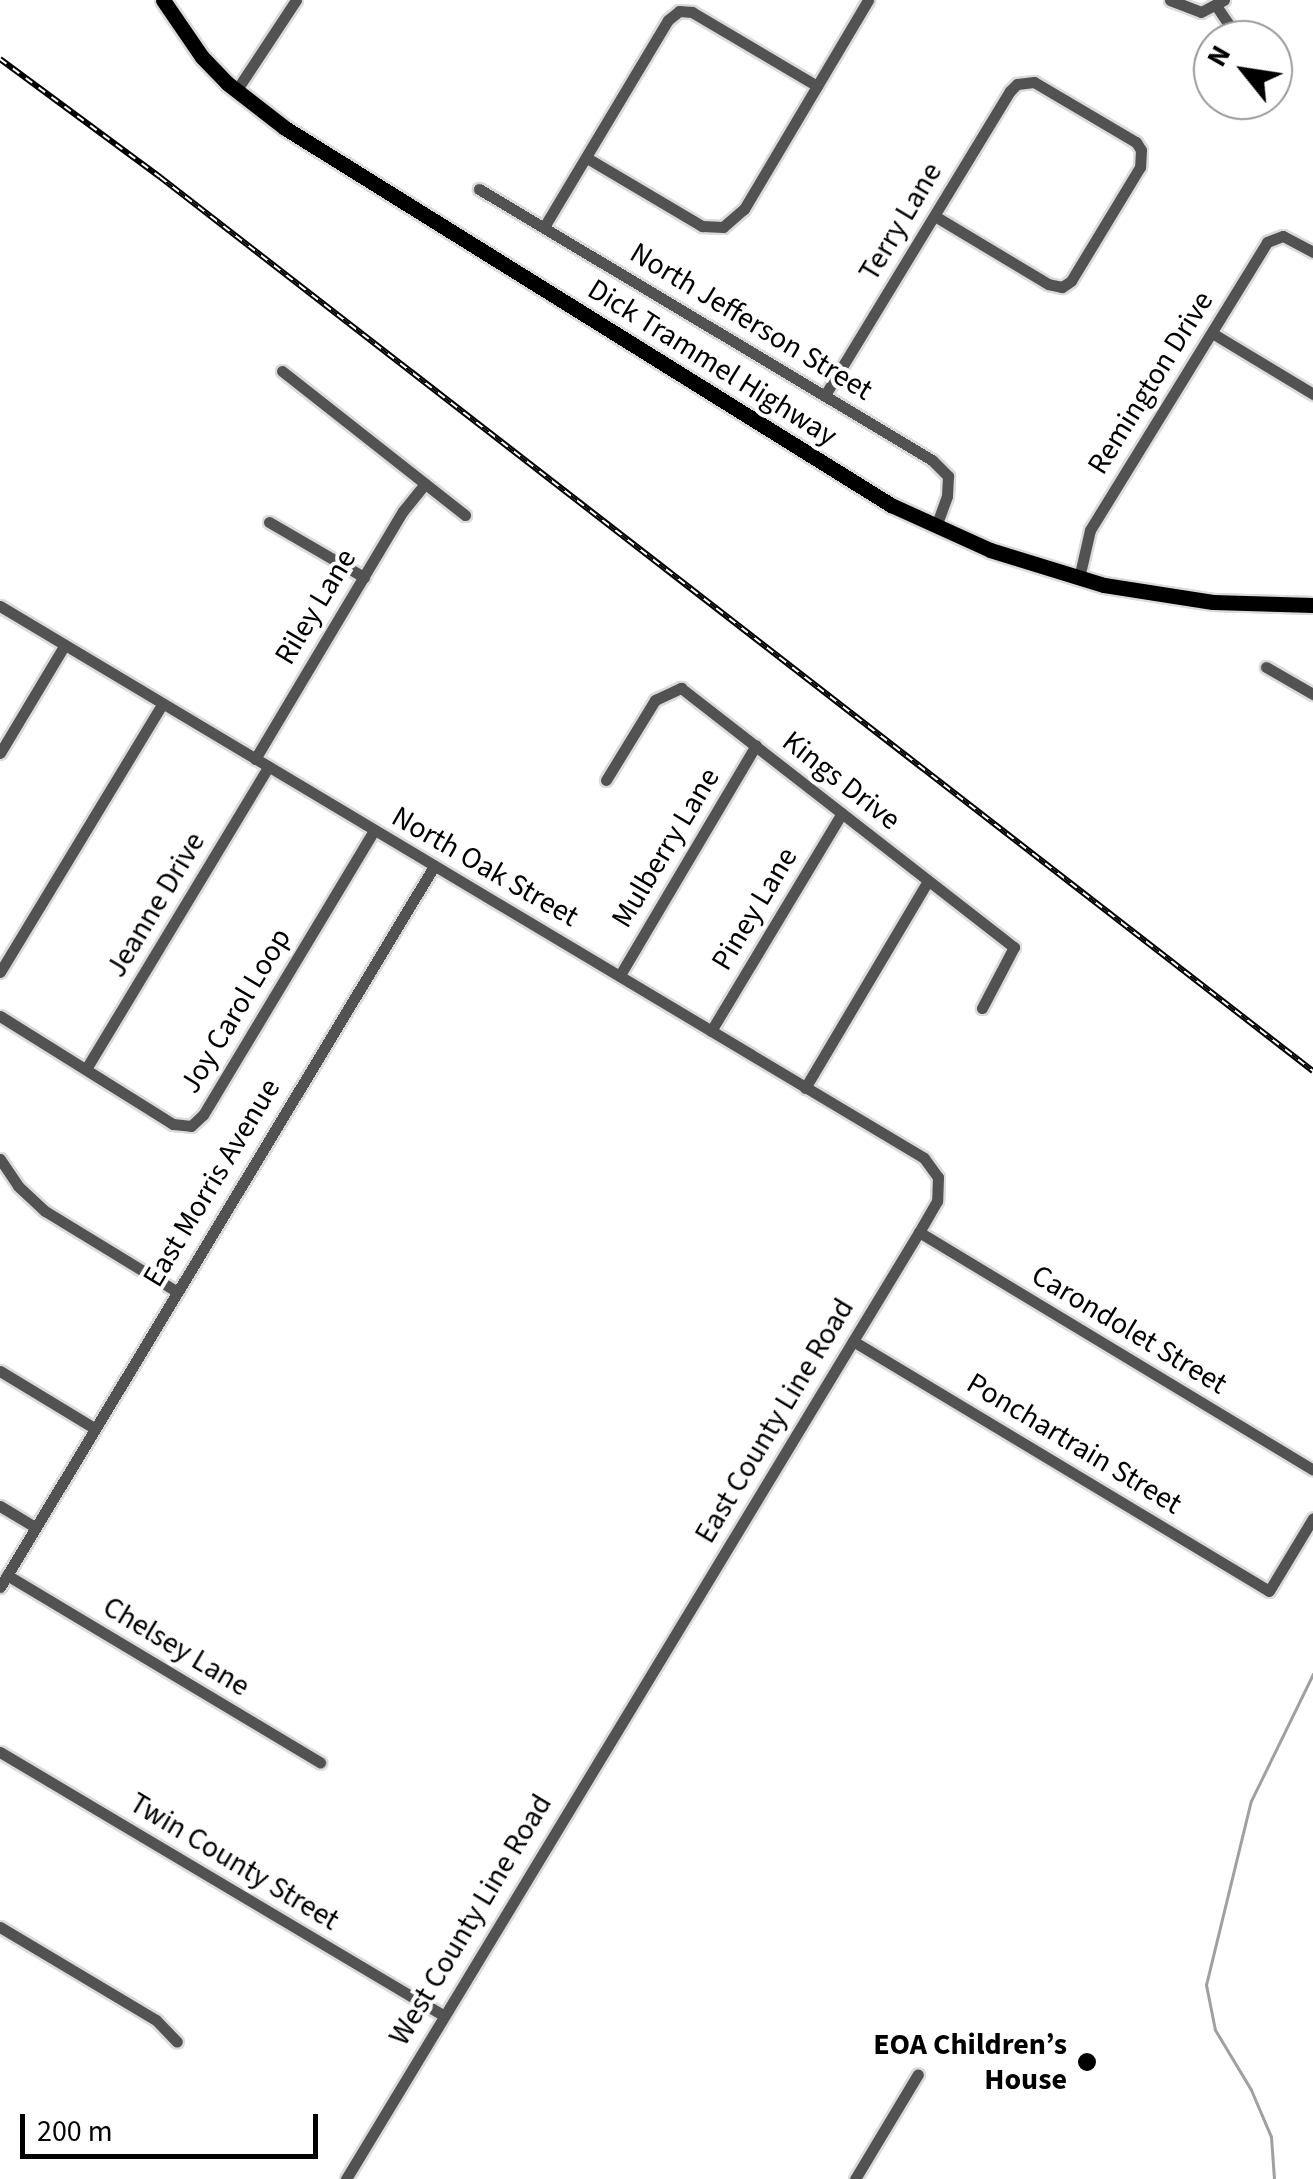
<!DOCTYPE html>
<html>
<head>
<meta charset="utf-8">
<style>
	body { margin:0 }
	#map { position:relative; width:1313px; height:2179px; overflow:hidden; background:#fff; font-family:"Source Sans 3",sans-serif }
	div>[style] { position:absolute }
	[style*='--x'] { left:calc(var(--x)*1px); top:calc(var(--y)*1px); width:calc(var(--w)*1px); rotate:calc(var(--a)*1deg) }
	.stream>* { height:2.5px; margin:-1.25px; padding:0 1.25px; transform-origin:1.25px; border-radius:1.25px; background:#a0a0a0 }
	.roads { filter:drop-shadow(2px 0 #dbdbdb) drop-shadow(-2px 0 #dbdbdb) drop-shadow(0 2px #dbdbdb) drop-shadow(0 -2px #dbdbdb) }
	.minor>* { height:11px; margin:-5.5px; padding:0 5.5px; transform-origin:5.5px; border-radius:5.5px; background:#525252 }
	.major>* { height:15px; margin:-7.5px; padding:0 7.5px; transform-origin:7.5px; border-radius:7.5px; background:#000 }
	.rail>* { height:6px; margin-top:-3px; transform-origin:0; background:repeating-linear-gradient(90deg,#fff 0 8px,#000 0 16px); box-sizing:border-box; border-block:2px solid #000 }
	.dots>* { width:28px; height:28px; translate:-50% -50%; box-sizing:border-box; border:5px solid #fff; border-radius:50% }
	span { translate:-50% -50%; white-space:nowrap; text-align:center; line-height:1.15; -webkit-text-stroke:8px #fff; paint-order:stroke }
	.street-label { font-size:30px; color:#000 }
	.poi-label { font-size:30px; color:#000; font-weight:700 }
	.right { translate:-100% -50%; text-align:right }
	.north { position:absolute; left:1193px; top:20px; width:100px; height:100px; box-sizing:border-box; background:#fff; border:2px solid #999; border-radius:50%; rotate:300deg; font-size:28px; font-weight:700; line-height:40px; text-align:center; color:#000 }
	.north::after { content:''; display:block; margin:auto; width:35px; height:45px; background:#000; clip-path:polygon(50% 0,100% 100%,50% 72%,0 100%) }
	.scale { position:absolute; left:20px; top:2114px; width:298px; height:45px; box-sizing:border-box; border:5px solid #000; border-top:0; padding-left:12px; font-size:30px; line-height:35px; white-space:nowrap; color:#000; -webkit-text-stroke:8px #fff; paint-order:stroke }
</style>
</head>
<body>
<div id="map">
	<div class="stream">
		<div style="--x:1274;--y:2179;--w:42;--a:-94.1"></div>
		<div style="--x:1271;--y:2137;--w:51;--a:-113.1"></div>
		<div style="--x:1251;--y:2090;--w:70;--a:-121"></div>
		<div style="--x:1215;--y:2030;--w:46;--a:-101.3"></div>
		<div style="--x:1206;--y:1985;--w:189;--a:-76.3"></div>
		<div style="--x:1251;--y:1801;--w:141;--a:-64"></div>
	</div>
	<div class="roads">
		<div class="minor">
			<div style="--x:1170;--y:0;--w:33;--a:21"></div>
			<div style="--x:1201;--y:12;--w:26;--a:-28"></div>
			<div style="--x:1217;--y:7;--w:27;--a:56"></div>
			<div style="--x:1232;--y:29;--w:21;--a:31"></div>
			<div style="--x:236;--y:91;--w:109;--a:-56.6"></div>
			<div style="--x:587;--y:158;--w:134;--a:30.6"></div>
			<div style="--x:702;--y:226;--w:21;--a:3"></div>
			<div style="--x:723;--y:227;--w:28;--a:-41"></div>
			<div style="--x:744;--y:209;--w:243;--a:-59.3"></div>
			<div style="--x:479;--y:189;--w:528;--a:30.89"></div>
			<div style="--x:932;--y:460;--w:23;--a:45"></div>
			<div style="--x:948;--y:476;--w:20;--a:93"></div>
			<div style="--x:947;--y:496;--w:33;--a:110"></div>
			<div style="--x:544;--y:227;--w:241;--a:-59.1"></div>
			<div style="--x:668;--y:20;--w:14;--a:-39"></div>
			<div style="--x:679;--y:11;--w:13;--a:4"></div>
			<div style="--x:692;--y:12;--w:145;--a:30.6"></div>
			<div style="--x:1212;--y:333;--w:118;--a:31.1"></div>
			<div style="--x:282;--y:371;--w:233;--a:38.2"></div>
			<div style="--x:825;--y:395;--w:356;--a:-58.7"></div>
			<div style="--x:1010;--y:91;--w:10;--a:-45"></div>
			<div style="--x:1017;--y:84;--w:17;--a:-7"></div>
			<div style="--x:1034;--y:82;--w:118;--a:30.5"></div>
			<div style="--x:1136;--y:142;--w:9;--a:58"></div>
			<div style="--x:1141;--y:150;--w:17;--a:93"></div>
			<div style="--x:1140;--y:167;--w:133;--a:121.2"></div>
			<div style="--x:1071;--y:281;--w:11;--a:146"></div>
			<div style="--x:1062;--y:287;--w:14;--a:-168"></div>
			<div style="--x:1048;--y:284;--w:132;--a:-149"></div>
			<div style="--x:269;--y:522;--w:110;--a:30.1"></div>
			<div style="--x:1079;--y:578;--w:49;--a:-77.1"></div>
			<div style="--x:1090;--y:530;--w:338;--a:-58.4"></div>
			<div style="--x:1267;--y:242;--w:17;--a:-21"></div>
			<div style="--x:1283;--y:236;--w:34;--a:28"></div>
			<div style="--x:0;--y:606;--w:1076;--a:30.85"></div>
			<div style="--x:924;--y:1158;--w:24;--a:54"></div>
			<div style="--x:938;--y:1177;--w:24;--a:92"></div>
			<div style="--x:937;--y:1201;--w:36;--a:120"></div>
			<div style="--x:919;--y:1232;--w:1107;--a:121.18"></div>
			<div style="--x:1266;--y:667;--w:54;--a:29.9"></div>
			<div style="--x:0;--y:753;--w:125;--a:-59.1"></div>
			<div style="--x:255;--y:759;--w:289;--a:-59.2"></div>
			<div style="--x:403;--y:511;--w:35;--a:-51"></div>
			<div style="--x:606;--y:780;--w:94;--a:-58.5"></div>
			<div style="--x:655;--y:700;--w:29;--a:-25"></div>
			<div style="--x:681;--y:688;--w:422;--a:37.9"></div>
			<div style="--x:1014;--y:947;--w:69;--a:117.7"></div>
			<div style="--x:0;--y:972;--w:313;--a:-58.8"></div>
			<div style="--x:620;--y:975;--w:267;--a:-59.4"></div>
			<div style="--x:0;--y:1016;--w:204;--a:32"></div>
			<div style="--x:173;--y:1124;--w:18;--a:6"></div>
			<div style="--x:191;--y:1126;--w:16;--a:-43"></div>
			<div style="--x:203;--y:1115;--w:332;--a:-59"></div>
			<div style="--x:711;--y:1031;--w:254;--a:-59"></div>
			<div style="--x:86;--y:1069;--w:353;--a:-58.9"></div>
			<div style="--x:805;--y:1088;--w:241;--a:-59.3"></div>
			<div style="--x:0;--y:1159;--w:32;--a:56"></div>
			<div style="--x:18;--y:1186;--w:37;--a:43"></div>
			<div style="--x:45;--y:1211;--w:153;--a:31.4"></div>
			<div style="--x:919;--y:1232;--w:460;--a:31.1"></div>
			<div style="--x:853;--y:1341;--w:485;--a:31"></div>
			<div style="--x:1269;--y:1591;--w:85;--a:-58.9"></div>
			<div style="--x:0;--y:1371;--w:110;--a:31.2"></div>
			<div style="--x:0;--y:1506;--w:41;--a:31"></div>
			<div style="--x:7;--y:1575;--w:365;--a:30.9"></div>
			<div style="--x:0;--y:1587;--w:842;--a:-58.95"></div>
			<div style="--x:0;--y:1752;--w:515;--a:30.7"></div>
			<div style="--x:0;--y:1927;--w:182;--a:30.8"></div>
			<div style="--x:156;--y:2020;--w:30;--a:46"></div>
			<div style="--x:855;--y:2179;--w:122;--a:-59"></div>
		</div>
		<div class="major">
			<div style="--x:163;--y:0;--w:69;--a:55.6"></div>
			<div style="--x:202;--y:57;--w:36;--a:46"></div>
			<div style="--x:227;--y:83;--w:73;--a:37.8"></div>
			<div style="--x:285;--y:128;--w:714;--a:31.89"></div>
			<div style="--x:891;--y:505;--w:109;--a:24.4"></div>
			<div style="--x:990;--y:550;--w:119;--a:17.1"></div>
			<div style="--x:1104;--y:585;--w:110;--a:8.9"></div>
			<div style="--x:1213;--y:602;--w:100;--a:1.7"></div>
		</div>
	</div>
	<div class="rail">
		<div style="--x:0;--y:59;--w:199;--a:36.4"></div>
		<div style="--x:160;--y:177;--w:1459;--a:37.79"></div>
	</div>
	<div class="dots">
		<div style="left:1087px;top:2062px;background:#000"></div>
	</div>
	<div class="street-label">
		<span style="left:901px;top:222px;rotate:-59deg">Terry Lane</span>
		<span style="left:751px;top:322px;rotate:31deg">North Jefferson Street</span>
		<span style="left:712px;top:363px;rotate:32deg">Dick Trammel Highway</span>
		<span style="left:1151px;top:383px;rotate:-58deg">Remington Drive</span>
		<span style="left:316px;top:607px;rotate:-59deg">Riley Lane</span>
		<span style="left:841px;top:781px;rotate:38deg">Kings Drive</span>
		<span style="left:666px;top:848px;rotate:-59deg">Mulberry Lane</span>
		<span style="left:485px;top:867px;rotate:30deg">North Oak Street</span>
		<span style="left:156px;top:905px;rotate:-59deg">Jeanne Drive</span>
		<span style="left:755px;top:909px;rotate:-59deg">Piney Lane</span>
		<span style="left:236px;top:1011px;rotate:-59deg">Joy Carol Loop</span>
		<span style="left:212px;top:1183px;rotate:-59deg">East Morris Avenue</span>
		<span style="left:1129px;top:1330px;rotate:31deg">Carondolet Street</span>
		<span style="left:775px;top:1421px;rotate:-59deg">East County Line Road</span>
		<span style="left:1074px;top:1444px;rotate:31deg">Ponchartrain Street</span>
		<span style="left:176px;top:1647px;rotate:31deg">Chelsey Lane</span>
		<span style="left:234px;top:1862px;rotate:31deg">Twin County Street</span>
		<span style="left:471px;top:1920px;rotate:-59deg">West County Line Road</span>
	</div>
	<div class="poi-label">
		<span class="right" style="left:1067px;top:2062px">EOA Children’s<br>House</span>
	</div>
	<div class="north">N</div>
	<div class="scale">200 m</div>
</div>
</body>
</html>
